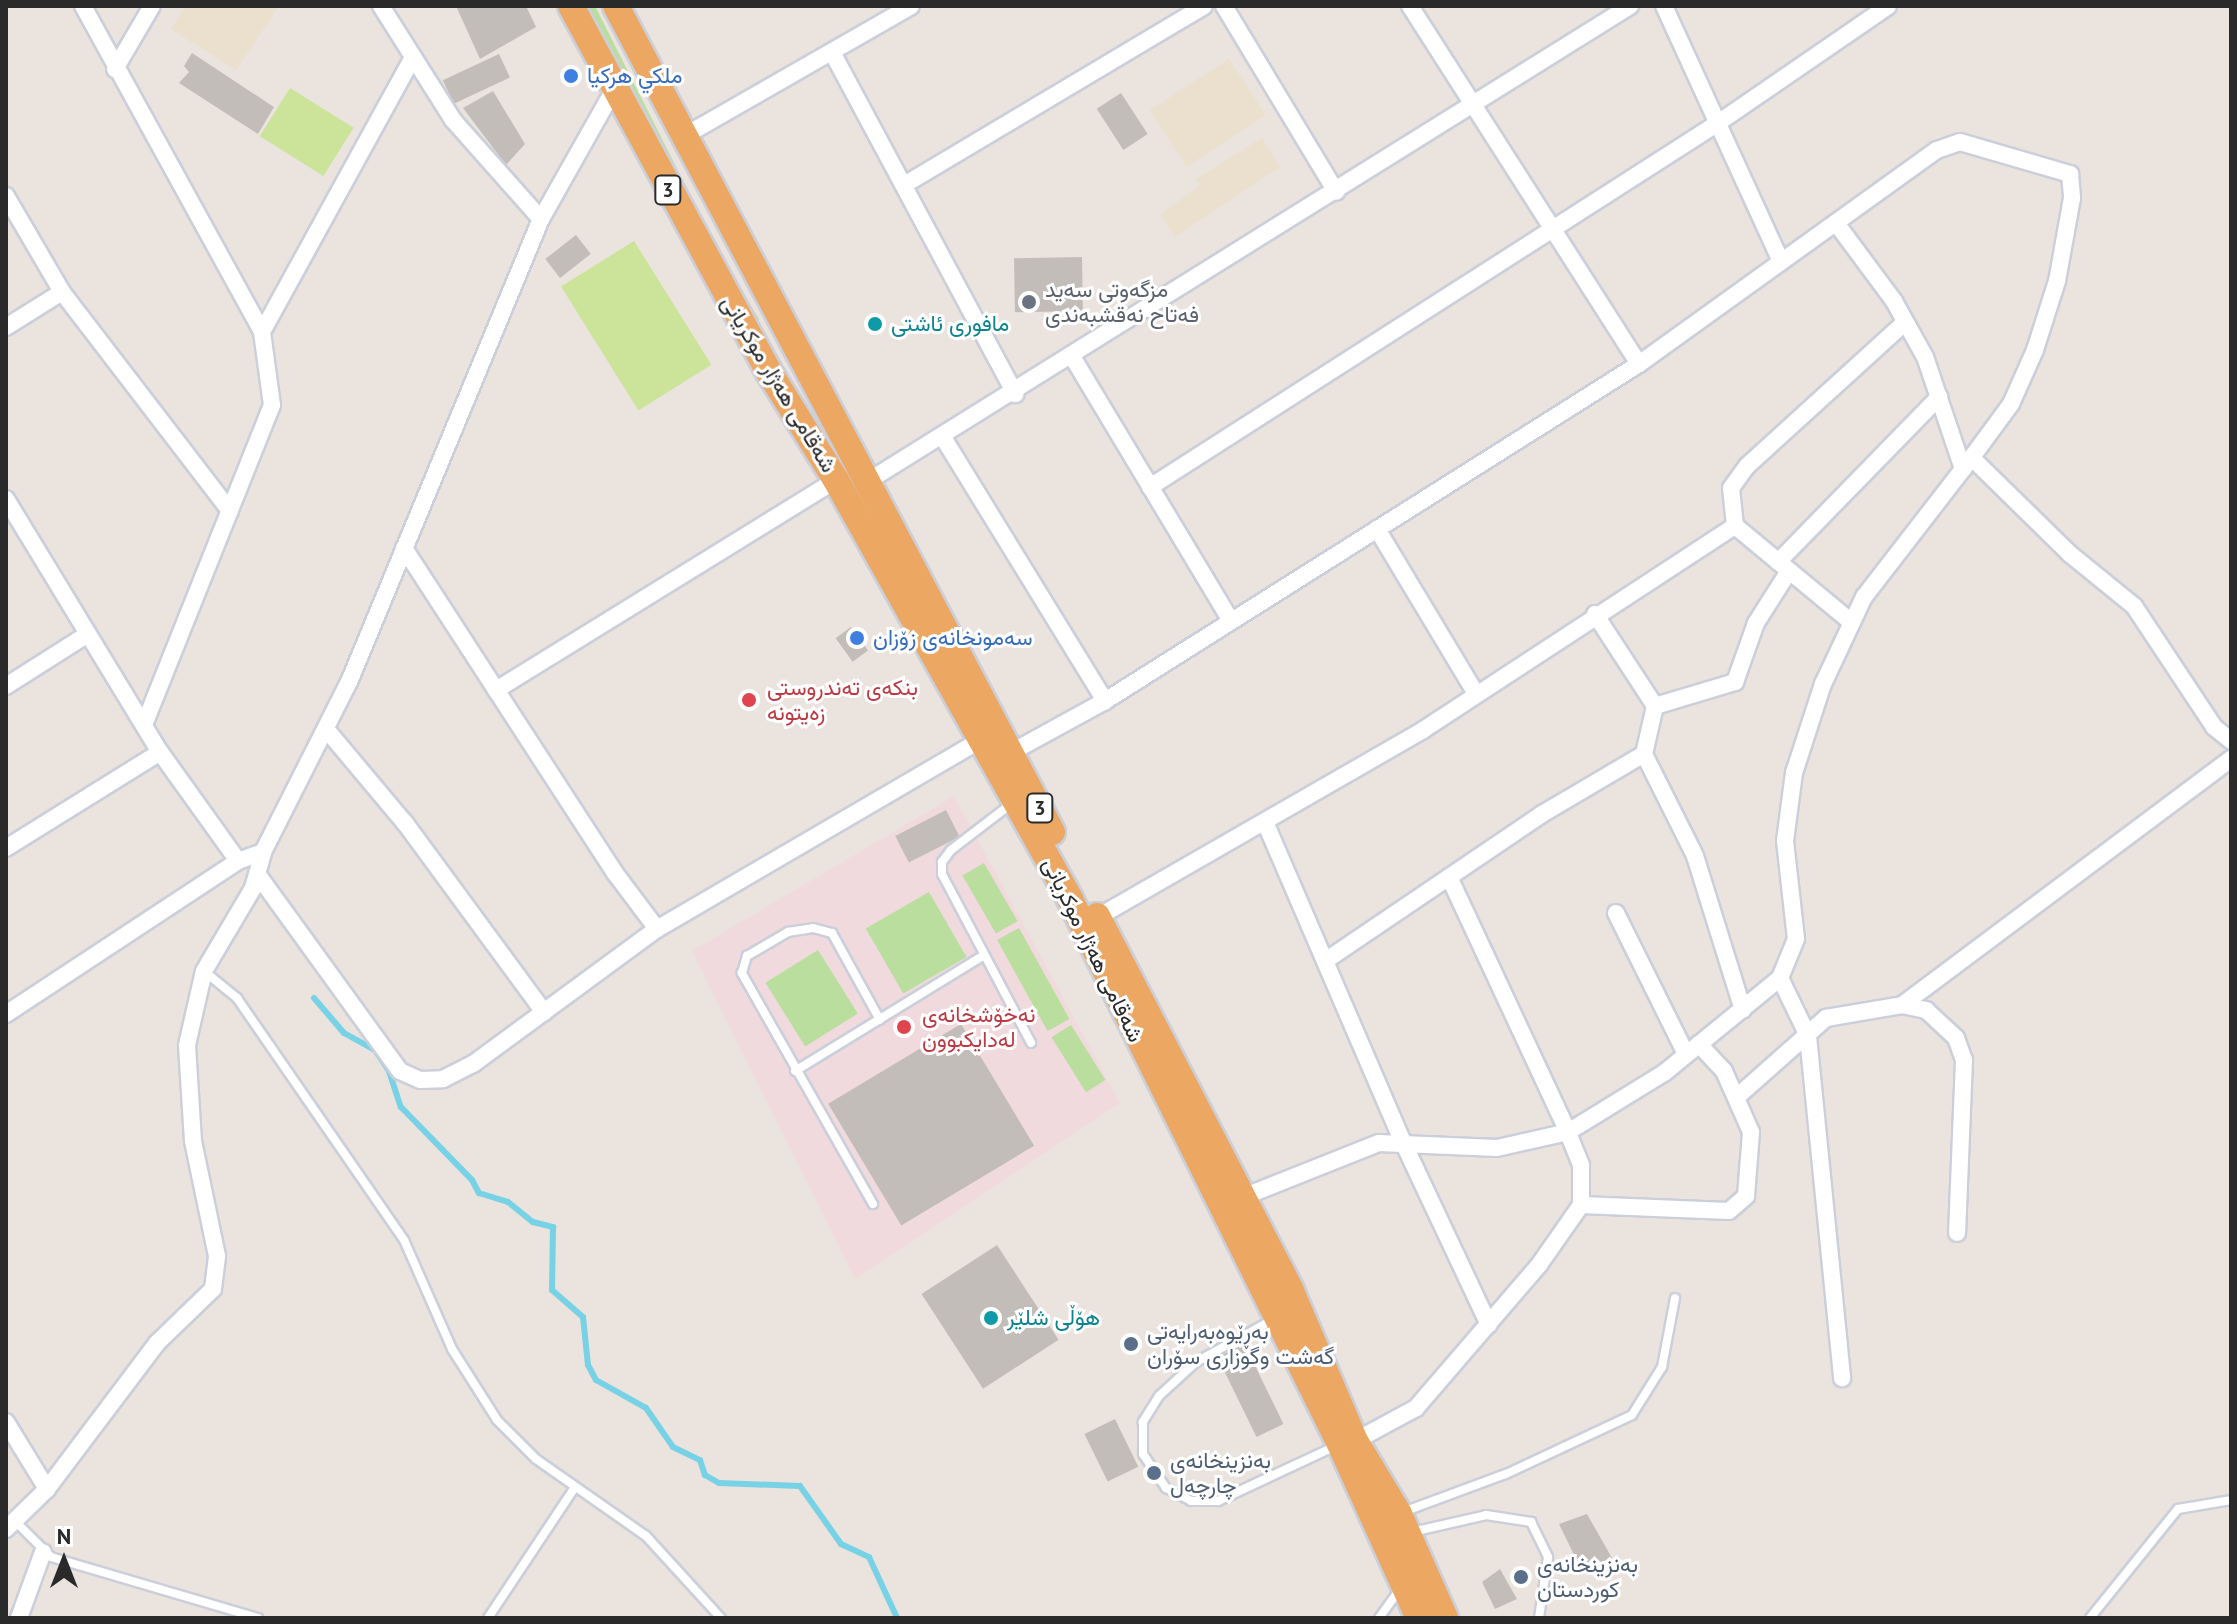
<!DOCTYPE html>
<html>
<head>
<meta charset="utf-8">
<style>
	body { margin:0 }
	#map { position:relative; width:2237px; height:1624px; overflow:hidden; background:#ebe3dd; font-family:"PT Sans",Vazirmatn,sans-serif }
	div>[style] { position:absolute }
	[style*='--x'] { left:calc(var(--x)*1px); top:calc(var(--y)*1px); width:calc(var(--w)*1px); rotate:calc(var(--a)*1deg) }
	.education>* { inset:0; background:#ebdfcd; transform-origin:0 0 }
	.medical>* { inset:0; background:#f1dade }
	.green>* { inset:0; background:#b9de9d; transform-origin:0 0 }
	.pitch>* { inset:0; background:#cbe499; transform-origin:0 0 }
	.stream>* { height:6px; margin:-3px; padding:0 3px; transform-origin:3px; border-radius:3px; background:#77d2e6 }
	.building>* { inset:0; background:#c3bdb9; transform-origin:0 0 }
	.roads { filter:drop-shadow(2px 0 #cbcfda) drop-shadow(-2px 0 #cbcfda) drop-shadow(0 2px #cbcfda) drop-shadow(0 -2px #cbcfda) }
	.service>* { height:8px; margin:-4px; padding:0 4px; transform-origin:4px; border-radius:4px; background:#fff }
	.minor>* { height:16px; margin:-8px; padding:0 8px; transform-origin:8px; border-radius:8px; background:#fff }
	.trunk>* { height:26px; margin:-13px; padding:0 13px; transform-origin:13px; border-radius:13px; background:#eca763 }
	.dots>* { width:22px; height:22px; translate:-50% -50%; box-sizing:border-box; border:4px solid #fff; border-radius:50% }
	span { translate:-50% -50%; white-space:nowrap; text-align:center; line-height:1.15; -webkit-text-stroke:6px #fff; paint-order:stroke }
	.shield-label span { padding:2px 6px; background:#fff; border:2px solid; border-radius:6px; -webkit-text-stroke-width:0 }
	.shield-label { font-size:20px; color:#2a2a2a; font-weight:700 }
	.shop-label { font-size:22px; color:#366cbe }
	.left { translate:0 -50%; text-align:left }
	.worship-label { font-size:22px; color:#5b616d }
	.culture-label { font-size:22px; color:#0d838f }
	.street-label { font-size:22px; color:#2a2a2a }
	.health-label { font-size:22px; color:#be3a42 }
	.service-label { font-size:22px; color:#4e5e75 }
	.frame { position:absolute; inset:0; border:8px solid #2a2a2a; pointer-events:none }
	.north { position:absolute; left:24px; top:1520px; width:80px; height:80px; -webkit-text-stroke:6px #fff; paint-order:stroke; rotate:0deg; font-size:22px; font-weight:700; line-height:32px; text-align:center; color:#2a2a2a }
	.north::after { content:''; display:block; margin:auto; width:28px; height:36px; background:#2a2a2a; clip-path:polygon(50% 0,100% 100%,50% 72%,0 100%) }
</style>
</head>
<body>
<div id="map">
	<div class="education">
		<div style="clip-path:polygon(186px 6px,272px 6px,277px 9px,236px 70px,171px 29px)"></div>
		<div style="left:1229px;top:59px;width:67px;height:94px;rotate:57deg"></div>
		<div style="clip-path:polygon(1262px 138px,1280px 167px,1175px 237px,1161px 214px,1200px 186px,1196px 179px)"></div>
	</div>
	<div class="medical">
		<div style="clip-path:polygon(954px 796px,1120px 1103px,855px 1279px,692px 951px)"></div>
	</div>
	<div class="green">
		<div style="clip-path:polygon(577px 6px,595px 6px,724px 262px,759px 319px,757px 327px)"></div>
		<div style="left:984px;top:863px;width:67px;height:25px;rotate:60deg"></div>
		<div style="left:929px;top:892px;width:75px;height:73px;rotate:60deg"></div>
		<div style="left:1019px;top:928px;width:104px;height:25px;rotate:61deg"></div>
		<div style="left:818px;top:950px;width:75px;height:62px;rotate:58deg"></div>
		<div style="left:1071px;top:1025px;width:65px;height:23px;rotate:58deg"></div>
	</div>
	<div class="pitch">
		<div style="left:290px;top:88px;width:75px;height:57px;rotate:32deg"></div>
		<div style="left:634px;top:241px;width:146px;height:86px;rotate:58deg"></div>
	</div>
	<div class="stream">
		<div style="--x:314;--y:998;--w:46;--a:49.4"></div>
		<div style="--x:344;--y:1033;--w:35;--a:29"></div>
		<div style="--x:375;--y:1050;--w:25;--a:56"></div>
		<div style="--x:389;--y:1071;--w:38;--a:72"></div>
		<div style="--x:401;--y:1107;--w:102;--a:45.8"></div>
		<div style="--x:472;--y:1180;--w:15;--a:62"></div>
		<div style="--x:479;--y:1193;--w:30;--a:17"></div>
		<div style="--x:508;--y:1202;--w:32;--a:39"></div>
		<div style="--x:533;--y:1222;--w:21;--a:14"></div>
		<div style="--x:553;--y:1227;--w:63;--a:90.9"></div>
		<div style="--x:552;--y:1290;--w:41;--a:41.1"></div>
		<div style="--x:583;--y:1317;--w:48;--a:84.1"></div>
		<div style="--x:588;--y:1365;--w:17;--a:62"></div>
		<div style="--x:596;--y:1380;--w:57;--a:29.2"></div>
		<div style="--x:646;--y:1408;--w:47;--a:55.3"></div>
		<div style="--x:673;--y:1447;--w:30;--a:26"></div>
		<div style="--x:700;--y:1460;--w:16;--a:72"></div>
		<div style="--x:705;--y:1475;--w:16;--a:30"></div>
		<div style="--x:719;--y:1483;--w:81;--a:2.1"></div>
		<div style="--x:800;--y:1486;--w:71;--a:54.7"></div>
		<div style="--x:841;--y:1544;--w:31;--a:25"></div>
		<div style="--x:869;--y:1557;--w:67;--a:65.3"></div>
	</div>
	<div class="building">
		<div style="clip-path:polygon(456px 6px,526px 6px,536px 27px,480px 59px)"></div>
		<div style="clip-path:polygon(192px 53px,274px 107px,258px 134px,179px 83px,189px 72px,184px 66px)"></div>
		<div style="left:499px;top:54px;width:26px;height:62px;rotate:65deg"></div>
		<div style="clip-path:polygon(493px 91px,525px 144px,506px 165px,463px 108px)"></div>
		<div style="left:1121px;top:93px;width:49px;height:29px;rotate:57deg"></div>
		<div style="left:576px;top:235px;width:24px;height:39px;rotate:52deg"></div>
		<div style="left:1082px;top:257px;width:54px;height:68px;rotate:89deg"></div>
		<div style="left:851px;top:627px;width:29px;height:19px;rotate:54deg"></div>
		<div style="left:946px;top:810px;width:30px;height:57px;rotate:63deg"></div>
		<div style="left:961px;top:1024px;width:142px;height:155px;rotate:59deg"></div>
		<div style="left:997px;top:1245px;width:113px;height:90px;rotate:57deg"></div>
		<div style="left:1244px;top:1343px;width:90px;height:30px;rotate:64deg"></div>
		<div style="left:1115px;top:1419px;width:53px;height:34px;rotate:64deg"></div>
		<div style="clip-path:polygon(1587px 1514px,1612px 1558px,1582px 1571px,1559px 1524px)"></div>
		<div style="clip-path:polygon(1500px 1569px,1517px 1599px,1495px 1609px,1482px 1582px)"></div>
	</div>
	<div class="roads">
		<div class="service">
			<div style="--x:1011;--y:804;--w:76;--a:142.5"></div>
			<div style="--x:951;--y:850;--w:15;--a:127"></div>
			<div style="--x:942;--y:862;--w:12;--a:90"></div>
			<div style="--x:942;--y:874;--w:191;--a:62.2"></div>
			<div style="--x:205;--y:972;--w:41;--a:39.1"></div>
			<div style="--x:237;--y:998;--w:294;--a:55.4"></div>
			<div style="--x:404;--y:1240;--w:119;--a:66.2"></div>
			<div style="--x:452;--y:1349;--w:84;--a:57.6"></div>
			<div style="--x:497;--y:1420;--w:55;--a:45"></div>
			<div style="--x:536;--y:1459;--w:134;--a:35"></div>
			<div style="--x:646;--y:1536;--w:111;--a:47.6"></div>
			<div style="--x:795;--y:1071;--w:222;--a:-31.5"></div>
			<div style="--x:873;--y:1204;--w:266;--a:-119.6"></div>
			<div style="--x:742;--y:973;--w:18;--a:-74"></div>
			<div style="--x:747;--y:956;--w:48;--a:-30.3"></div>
			<div style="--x:788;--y:932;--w:25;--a:-9"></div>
			<div style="--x:813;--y:928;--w:20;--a:15"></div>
			<div style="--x:832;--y:933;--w:99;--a:61.1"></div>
			<div style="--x:1274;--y:1319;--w:89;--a:151.1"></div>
			<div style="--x:1196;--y:1362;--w:50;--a:137.4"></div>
			<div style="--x:1159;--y:1396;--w:31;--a:122"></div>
			<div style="--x:1143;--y:1422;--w:32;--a:90"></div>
			<div style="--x:1143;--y:1454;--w:41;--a:55.9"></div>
			<div style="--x:1166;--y:1488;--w:28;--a:27"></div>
			<div style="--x:1191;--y:1501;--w:27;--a:0"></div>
			<div style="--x:1218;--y:1501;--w:132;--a:-25"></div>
			<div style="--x:1403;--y:1512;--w:110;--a:-20.3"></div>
			<div style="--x:1506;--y:1474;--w:139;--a:-25.1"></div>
			<div style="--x:1632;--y:1415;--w:57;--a:-58"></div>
			<div style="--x:1662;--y:1367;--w:70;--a:-79.3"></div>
			<div style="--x:16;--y:1522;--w:49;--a:45"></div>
			<div style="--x:51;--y:1557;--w:216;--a:16.4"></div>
			<div style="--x:1412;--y:1532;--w:76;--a:-12.9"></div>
			<div style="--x:1486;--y:1515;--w:46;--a:8.8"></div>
			<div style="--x:1531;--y:1522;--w:39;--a:64"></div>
			<div style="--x:1548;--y:1557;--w:62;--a:98.4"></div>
			<div style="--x:488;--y:1618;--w:157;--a:-56.4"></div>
			<div style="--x:1379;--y:1618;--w:36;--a:-54"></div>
			<div style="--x:2090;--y:1618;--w:140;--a:-51.1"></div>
			<div style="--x:2178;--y:1509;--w:54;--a:-9.6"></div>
		</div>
		<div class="minor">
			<div style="--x:83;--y:6;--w:372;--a:61.2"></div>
			<div style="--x:262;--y:332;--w:74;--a:82.2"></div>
			<div style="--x:272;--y:405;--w:345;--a:111.8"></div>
			<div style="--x:381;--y:6;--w:135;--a:57.7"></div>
			<div style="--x:453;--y:120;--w:132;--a:48.4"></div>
			<div style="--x:1224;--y:6;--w:217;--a:58.9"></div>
			<div style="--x:1410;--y:6;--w:425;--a:57.4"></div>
			<div style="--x:1664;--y:6;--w:281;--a:65.4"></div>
			<div style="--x:833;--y:54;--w:386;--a:61.8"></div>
			<div style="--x:115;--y:69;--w:73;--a:-59.6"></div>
			<div style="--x:686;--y:135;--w:259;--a:-29.8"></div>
			<div style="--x:904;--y:185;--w:349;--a:-30.8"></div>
			<div style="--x:6;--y:196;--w:111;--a:59.7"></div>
			<div style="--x:62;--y:292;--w:276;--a:52.5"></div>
			<div style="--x:6;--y:327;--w:66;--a:-32"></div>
			<div style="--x:262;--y:332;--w:311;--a:-61.2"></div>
			<div style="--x:1073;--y:358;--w:307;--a:59"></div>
			<div style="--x:944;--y:439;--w:308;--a:58.4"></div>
			<div style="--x:1972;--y:458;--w:137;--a:44.4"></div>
			<div style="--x:2070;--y:554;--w:82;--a:39.1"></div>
			<div style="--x:2134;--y:606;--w:145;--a:56.5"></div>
			<div style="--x:2214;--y:727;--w:22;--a:39"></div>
			<div style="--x:865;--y:483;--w:902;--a:-31.94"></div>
			<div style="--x:1150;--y:487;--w:675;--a:-32.65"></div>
			<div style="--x:1718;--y:123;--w:206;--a:-34.5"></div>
			<div style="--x:6;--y:499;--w:296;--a:58.7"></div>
			<div style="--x:160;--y:752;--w:134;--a:54.4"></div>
			<div style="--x:1377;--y:529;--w:192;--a:59"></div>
			<div style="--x:404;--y:548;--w:387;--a:57"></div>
			<div style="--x:615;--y:873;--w:70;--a:53.1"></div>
			<div style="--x:657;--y:929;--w:374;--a:-30.3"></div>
			<div style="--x:1778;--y:562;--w:231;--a:-45.7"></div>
			<div style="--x:1595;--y:614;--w:110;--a:56.9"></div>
			<div style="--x:1655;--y:706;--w:49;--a:102.9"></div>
			<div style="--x:1644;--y:754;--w:114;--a:63.4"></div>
			<div style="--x:1695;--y:856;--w:161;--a:72.7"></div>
			<div style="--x:1850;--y:621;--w:149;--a:-140.4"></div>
			<div style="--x:1735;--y:526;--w:38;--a:-96"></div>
			<div style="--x:1731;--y:488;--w:27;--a:-54"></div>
			<div style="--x:1747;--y:466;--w:214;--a:-42.3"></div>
			<div style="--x:6;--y:686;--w:97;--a:-32.4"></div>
			<div style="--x:496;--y:690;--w:400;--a:-31.7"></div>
			<div style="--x:1655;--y:706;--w:84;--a:-16.7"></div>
			<div style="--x:1735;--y:682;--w:63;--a:-70.4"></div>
			<div style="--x:1756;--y:623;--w:62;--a:-57.6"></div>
			<div style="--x:326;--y:729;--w:123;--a:50"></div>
			<div style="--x:405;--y:823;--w:235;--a:53.7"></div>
			<div style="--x:1010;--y:753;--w:108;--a:-28.7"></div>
			<div style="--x:1105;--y:701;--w:631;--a:-32.26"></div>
			<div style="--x:1639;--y:364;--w:367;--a:-35.7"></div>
			<div style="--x:1937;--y:150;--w:24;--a:-19"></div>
			<div style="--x:1960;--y:142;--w:115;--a:16.2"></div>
			<div style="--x:2070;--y:174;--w:24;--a:85"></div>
			<div style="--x:2072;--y:198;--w:84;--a:100.2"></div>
			<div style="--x:2057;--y:281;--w:72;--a:107.7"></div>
			<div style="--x:2035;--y:350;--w:59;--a:114"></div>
			<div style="--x:2011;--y:404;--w:81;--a:126.4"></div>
			<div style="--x:1265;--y:822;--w:346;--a:66.7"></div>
			<div style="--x:1402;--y:1140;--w:204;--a:64.8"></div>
			<div style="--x:6;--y:848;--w:181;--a:-31.9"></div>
			<div style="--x:258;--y:875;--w:242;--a:54.1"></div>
			<div style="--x:400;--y:1071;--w:22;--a:24"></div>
			<div style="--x:420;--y:1080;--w:23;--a:-2"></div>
			<div style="--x:443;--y:1079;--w:34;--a:-27"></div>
			<div style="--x:473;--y:1064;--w:228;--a:-36.3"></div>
			<div style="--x:1616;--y:913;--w:157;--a:63.6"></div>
			<div style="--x:1098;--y:917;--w:375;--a:-29.9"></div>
			<div style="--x:1423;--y:730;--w:373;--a:-33.2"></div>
			<div style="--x:1328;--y:959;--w:258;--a:-34.1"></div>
			<div style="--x:1542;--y:814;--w:118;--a:-30.5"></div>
			<div style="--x:1780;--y:978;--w:64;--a:64.2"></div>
			<div style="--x:1808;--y:1036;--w:344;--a:84.3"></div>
			<div style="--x:1902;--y:1005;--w:411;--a:-36.8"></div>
			<div style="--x:6;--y:1014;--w:278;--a:-33.4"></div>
			<div style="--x:238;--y:861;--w:27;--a:-20"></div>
			<div style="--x:263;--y:852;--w:191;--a:-63.2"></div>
			<div style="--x:349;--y:682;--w:501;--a:-67.48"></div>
			<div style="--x:541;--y:219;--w:147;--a:-60.6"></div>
			<div style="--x:1738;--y:1096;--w:118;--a:-41.6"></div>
			<div style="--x:1826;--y:1018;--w:77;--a:-9.7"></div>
			<div style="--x:1902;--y:1005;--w:25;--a:12"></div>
			<div style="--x:1926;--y:1010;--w:41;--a:43"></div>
			<div style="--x:1956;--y:1038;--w:23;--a:70"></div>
			<div style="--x:1964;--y:1060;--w:173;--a:92.3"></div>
			<div style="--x:1243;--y:1197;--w:146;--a:-21.7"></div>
			<div style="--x:1379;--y:1143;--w:118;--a:2.4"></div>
			<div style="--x:1497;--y:1148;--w:73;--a:-12.7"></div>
			<div style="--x:1568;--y:1132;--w:113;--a:-31.6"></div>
			<div style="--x:1664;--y:1073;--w:150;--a:-39.3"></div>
			<div style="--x:1780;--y:978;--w:42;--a:-67.7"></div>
			<div style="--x:1796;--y:939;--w:99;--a:-96.4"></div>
			<div style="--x:1785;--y:841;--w:69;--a:-82.5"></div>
			<div style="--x:1794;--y:773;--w:94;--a:-72"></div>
			<div style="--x:1823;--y:684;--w:96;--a:-64.8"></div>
			<div style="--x:1864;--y:597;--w:162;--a:-52.3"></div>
			<div style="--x:1963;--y:469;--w:118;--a:-108.7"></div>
			<div style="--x:1925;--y:357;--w:64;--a:-119"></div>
			<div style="--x:1894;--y:301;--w:97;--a:-126.6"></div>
			<div style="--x:1581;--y:1205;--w:148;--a:2.3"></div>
			<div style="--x:1729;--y:1211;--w:23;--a:-41"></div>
			<div style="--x:1746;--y:1196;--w:64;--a:-85.5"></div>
			<div style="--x:1751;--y:1132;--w:67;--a:-113.9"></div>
			<div style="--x:1724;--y:1071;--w:37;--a:-133"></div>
			<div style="--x:6;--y:1422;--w:79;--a:58.5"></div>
			<div style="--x:1355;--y:1441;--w:69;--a:-28.4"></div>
			<div style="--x:1416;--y:1408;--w:189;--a:-49.3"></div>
			<div style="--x:1539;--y:1265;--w:73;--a:-55"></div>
			<div style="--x:1581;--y:1205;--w:40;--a:-90"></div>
			<div style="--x:1581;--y:1165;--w:35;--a:-112"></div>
			<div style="--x:1568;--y:1132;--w:281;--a:-115"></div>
			<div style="--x:6;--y:1529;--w:57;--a:-44.3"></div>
			<div style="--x:47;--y:1489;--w:183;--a:-53"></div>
			<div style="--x:157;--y:1343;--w:78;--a:-44"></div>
			<div style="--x:213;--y:1289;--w:33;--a:-83"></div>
			<div style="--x:217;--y:1256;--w:117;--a:-101.8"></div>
			<div style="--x:193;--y:1141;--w:96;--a:-93.6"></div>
			<div style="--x:187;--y:1045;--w:76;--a:-77.1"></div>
			<div style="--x:204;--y:971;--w:96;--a:-59.4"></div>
			<div style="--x:253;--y:888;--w:37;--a:-74"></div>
			<div style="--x:19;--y:1618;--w:70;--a:-70"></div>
		</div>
		<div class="trunk">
			<div style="--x:571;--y:6;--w:416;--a:61.6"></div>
			<div style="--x:769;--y:372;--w:127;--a:58.2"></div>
			<div style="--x:836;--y:480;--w:480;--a:60.8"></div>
			<div style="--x:1070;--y:899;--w:608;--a:63.65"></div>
			<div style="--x:1340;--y:1444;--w:191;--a:65.6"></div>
			<div style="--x:616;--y:6;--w:934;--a:62.17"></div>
			<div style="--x:1097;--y:916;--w:422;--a:62.6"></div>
			<div style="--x:1291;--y:1291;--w:163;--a:66.9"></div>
			<div style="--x:1355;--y:1441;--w:85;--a:58.9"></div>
			<div style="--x:1399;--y:1514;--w:114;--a:66.1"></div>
		</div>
	</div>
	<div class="dots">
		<div style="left:571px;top:76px;background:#3f7fe0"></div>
		<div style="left:1029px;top:302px;background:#6b7280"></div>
		<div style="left:875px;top:324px;background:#0f9aa8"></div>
		<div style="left:857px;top:638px;background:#3f7fe0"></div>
		<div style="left:749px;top:700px;background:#e0444e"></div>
		<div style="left:904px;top:1027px;background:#e0444e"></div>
		<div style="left:991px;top:1318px;background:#0f9aa8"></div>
		<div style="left:1131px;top:1344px;background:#5c6f8a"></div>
		<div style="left:1154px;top:1473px;background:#5c6f8a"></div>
		<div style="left:1521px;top:1577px;background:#5c6f8a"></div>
	</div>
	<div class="shield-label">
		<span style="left:668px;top:190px">3</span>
		<span style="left:1040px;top:808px">3</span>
	</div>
	<div class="shop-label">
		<span class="left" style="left:587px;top:76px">ملكي هركيا</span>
		<span class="left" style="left:873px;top:638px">سەمونخانەی زۆزان</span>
	</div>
	<div class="worship-label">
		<span class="left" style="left:1045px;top:302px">مزگەوتی سەید<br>فەتاح نەقشبەندی</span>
	</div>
	<div class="culture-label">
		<span class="left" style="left:891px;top:324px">مافوری ئاشتی</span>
		<span class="left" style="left:1007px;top:1318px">هۆڵی شلێر</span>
	</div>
	<div class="street-label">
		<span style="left:779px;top:384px;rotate:59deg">شەقامی ھەژار موکریانی</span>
		<span style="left:1093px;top:950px;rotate:64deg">شەقامی ھەژار موکریانی</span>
	</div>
	<div class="health-label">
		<span class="left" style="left:767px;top:700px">بنکەی تەندروستی<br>زەیتونە</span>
		<span class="left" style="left:922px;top:1027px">نەخۆشخانەی<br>لەدایکبوون</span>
	</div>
	<div class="service-label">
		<span class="left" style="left:1147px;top:1344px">بەڕێوەبەرایەتی<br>گەشت وگوزاری سۆران</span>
		<span class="left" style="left:1170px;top:1473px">بەنزینخانەی<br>چارچەل</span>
		<span class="left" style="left:1537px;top:1577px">بەنزینخانەی<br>كوردستان</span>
	</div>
	<div class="frame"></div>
	<div class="north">N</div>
</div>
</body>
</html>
